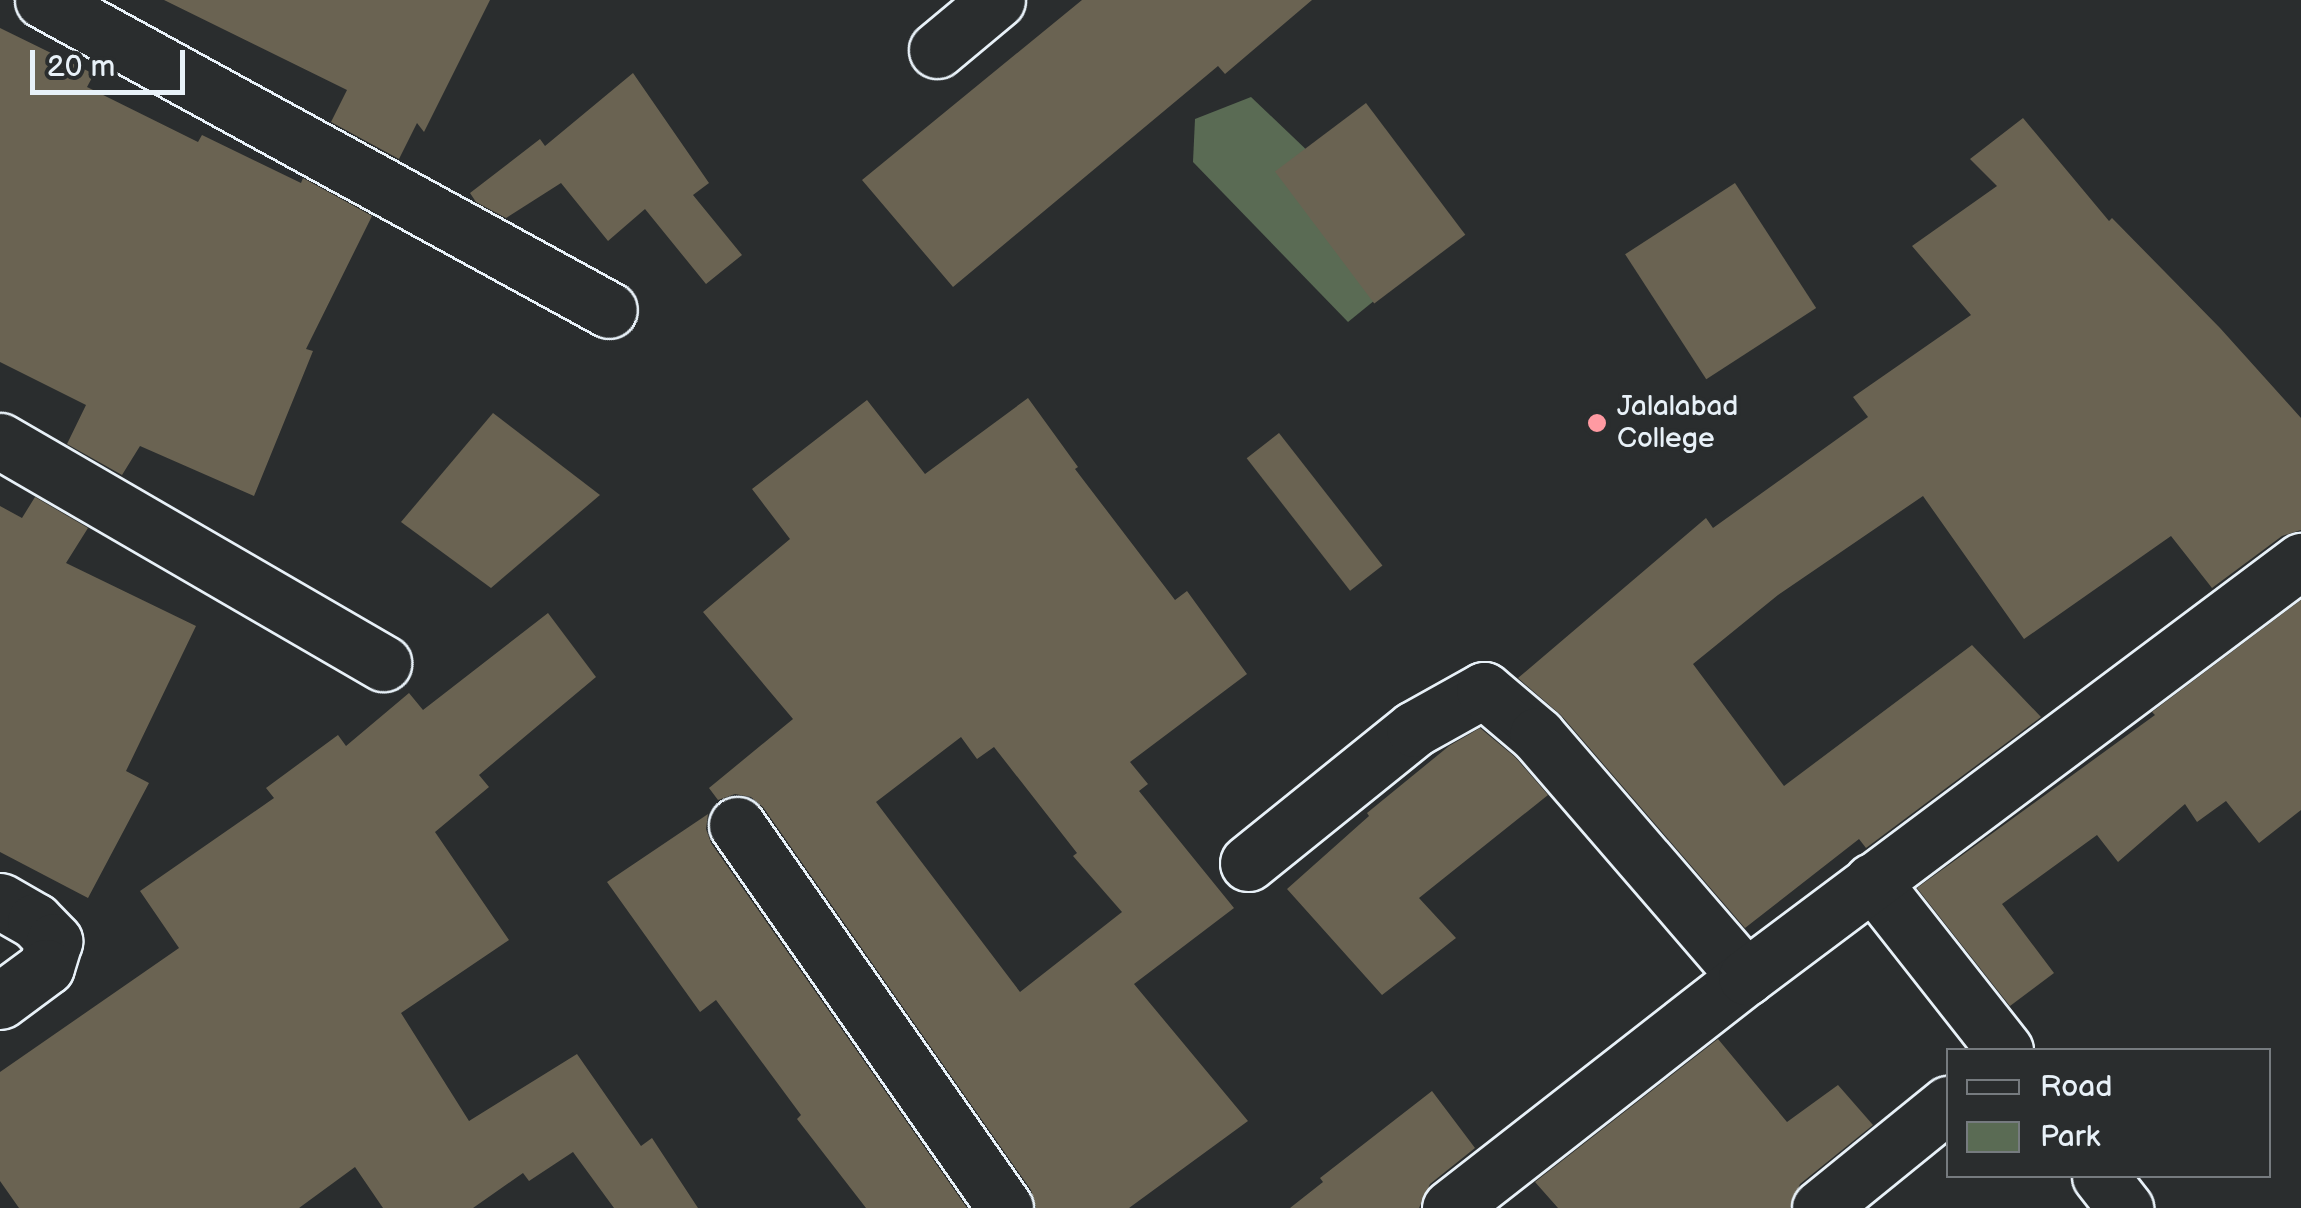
<!DOCTYPE html>
<html>
<head>
<meta charset="utf-8">
<style>
	body { margin:0 }
	#map { position:relative; width:2301px; height:1208px; overflow:hidden; background:#2a2d2e; font-family:"Balsamiq Sans",sans-serif }
	div>[style] { position:absolute }
	[style*='--x'] { left:calc(var(--x)*1px); top:calc(var(--y)*1px); width:calc(var(--w)*1px); rotate:calc(var(--a)*1deg) }
	.green>* { inset:0; background:#5a6b54 }
	.building>* { inset:0; background:#6a6352; transform-origin:0 0 }
	.roads { filter:drop-shadow(2px 0 #e8f1f8) drop-shadow(-2px 0 #e8f1f8) drop-shadow(0 2px #e8f1f8) drop-shadow(0 -2px #e8f1f8) }
	.minor>* { height:55px; margin:-27.5px; padding:0 27.5px; transform-origin:27.5px; border-radius:27.5px; background:#2a2d2e }
	.dots>* { width:28px; height:28px; translate:-50% -50%; box-sizing:border-box; border:5px solid #2a2d2e; border-radius:50% }
	span { translate:-50% -50%; white-space:nowrap; text-align:center; line-height:1.15; -webkit-text-stroke:8px #2a2d2e; paint-order:stroke }
	.poi-label { font-size:28px; color:#e8f1f8 }
	.left { translate:0 -50%; text-align:left }
	.legend { position:absolute; left:1946px; top:1048px; width:325px; height:130px; box-sizing:border-box; background:#2a2d2e; border:2px solid #767b7f; margin:0; padding:12px 18px; list-style:none; font-size:30px; color:#e8f1f8 }
	.legend li { display:flex; align-items:center; gap:20px; height:50px }
	.legend b { width:50px; border:2px solid #767b7f }
	.scale { position:absolute; left:30px; top:50px; width:155px; height:45px; box-sizing:border-box; border:5px solid #e8f1f8; border-top:0; padding-left:12px; font-size:30px; line-height:35px; white-space:nowrap; color:#e8f1f8; -webkit-text-stroke:8px #2a2d2e; paint-order:stroke }
</style>
</head>
<body>
<div id="map">
	<div class="green">
		<div style="clip-path:polygon(1251px 97px,1423px 261px,1348px 322px,1193px 162px,1195px 119px)"></div>
	</div>
	<div class="building">
		<div style="clip-path:polygon(164px 0,490px 0,424px 132px,417px 123px,399px 159px,331px 122px,347px 90px)"></div>
		<div style="clip-path:polygon(1082px 0,1312px 0,1225px 74px,1218px 66px,953px 287px,862px 180px)"></div>
		<div style="clip-path:polygon(0 28px,94px 74px,87px 87px,198px 142px,202px 135px,301px 183px,303px 178px,372px 216px,306px 349px,313px 351px,254px 496px,140px 446px,122px 475px,67px 444px,86px 405px,0 362px)"></div>
		<div style="clip-path:polygon(633px 73px,709px 183px,693px 195px,742px 255px,706px 284px,645px 209px,608px 241px,561px 183px,506px 218px,476px 202px,470px 193px,540px 139px,545px 146px)"></div>
		<div style="left:1366px;top:103px;width:165px;height:114px;rotate:53deg"></div>
		<div style="clip-path:polygon(2023px 118px,2109px 221px,2112px 218px,2220px 328px,2301px 418px,2301px 530px,2282px 536px,2212px 588px,2171px 536px,2024px 639px,1923px 496px,1778px 595px,1693px 664px,1784px 786px,1972px 645px,2041px 717px,1866px 848px,1859px 839px,1745px 928px,1561px 715px,1518px 678px,1706px 518px,1713px 528px,1868px 417px,1853px 397px,1971px 315px,1912px 246px,1997px 186px,1970px 159px)"></div>
		<div style="left:1735px;top:183px;width:149px;height:131px;rotate:57deg"></div>
		<div style="clip-path:polygon(evenodd,1028px 398px,1078px 467px,1075px 469px,1175px 600px,1187px 591px,1247px 674px,1130px 762px,1148px 784px,1139px 791px,1234px 908px,1134px 984px,1248px 1121px,1129px 1208px,1036px 1208px,1031px 1190px,763px 807px,751px 797px,735px 794px,718px 800px,709px 788px,793px 719px,703px 612px,790px 539px,752px 489px,867px 400px,925px 474px,1028px 398px,961px 737px,977px 759px,994px 747px,1077px 853px,1073px 856px,1122px 912px,1020px 992px,876px 802px,961px 737px)"></div>
		<div style="clip-path:polygon(493px 413px,600px 495px,491px 588px,401px 522px)"></div>
		<div style="left:1279px;top:433px;width:168px;height:41px;rotate:52deg"></div>
		<div style="clip-path:polygon(35px 497px,88px 528px,66px 563px,196px 626px,126px 771px,149px 783px,88px 898px,0 852px,0 506px,22px 518px)"></div>
		<div style="clip-path:polygon(2301px 600px,2301px 810px,2259px 843px,2226px 801px,2197px 822px,2185px 804px,2118px 862px,2097px 835px,2002px 904px,2054px 973px,2010px 1006px,1917px 888px,2155px 715px,2152px 712px)"></div>
		<div style="clip-path:polygon(548px 613px,596px 677px,479px 775px,489px 787px,435px 832px,509px 940px,401px 1013px,469px 1121px,577px 1054px,641px 1146px,652px 1138px,698px 1208px,614px 1208px,573px 1152px,529px 1181px,523px 1173px,473px 1208px,383px 1208px,355px 1167px,299px 1208px,19px 1208px,0 1181px,0 1072px,179px 948px,140px 891px,274px 798px,266px 788px,338px 735px,346px 746px,409px 693px,423px 710px)"></div>
		<div style="clip-path:polygon(1480px 728px,1515px 757px,1548px 795px,1419px 898px,1456px 938px,1382px 995px,1287px 889px,1369px 816px,1367px 813px,1449px 746px)"></div>
		<div style="clip-path:polygon(708px 814px,706px 829px,711px 843px,967px 1208px,866px 1208px,797px 1119px,801px 1115px,716px 1000px,700px 1012px,607px 882px)"></div>
		<div style="clip-path:polygon(1718px 1039px,1787px 1122px,1838px 1085px,1873px 1125px,1800px 1184px,1790px 1208px,1558px 1208px,1535px 1182px)"></div>
		<div style="clip-path:polygon(1432px 1091px,1475px 1148px,1430px 1184px,1419px 1208px,1290px 1208px,1323px 1182px,1320px 1178px)"></div>
	</div>
	<div class="roads">
		<div class="minor">
			<div style="--x:43;--y:0;--w:645;--a:28.71"></div>
			<div style="--x:937;--y:50;--w:78;--a:-39.8"></div>
			<div style="--x:0;--y:441;--w:443;--a:30.1"></div>
			<div style="--x:737;--y:825;--w:467;--a:55"></div>
			<div style="--x:1248;--y:863;--w:213;--a:-38.9"></div>
			<div style="--x:1414;--y:729;--w:80;--a:-29.1"></div>
			<div style="--x:1484;--y:690;--w:70;--a:40.3"></div>
			<div style="--x:1537;--y:735;--w:320;--a:49.2"></div>
			<div style="--x:1872;--y:881;--w:215;--a:51.8"></div>
			<div style="--x:0;--y:901;--w:40;--a:29.7"></div>
			<div style="--x:35;--y:921;--w:28;--a:46"></div>
			<div style="--x:54;--y:941;--w:27;--a:107"></div>
			<div style="--x:46;--y:967;--w:57;--a:143.5"></div>
			<div style="--x:2100;--y:1176;--w:41;--a:52"></div>
			<div style="--x:1450;--y:1208;--w:375;--a:-38"></div>
			<div style="--x:1746;--y:977;--w:694;--a:-36.85"></div>
			<div style="--x:1820;--y:1208;--w:165;--a:-39.1"></div>
		</div>
	</div>
	<div class="dots">
		<div style="left:1597px;top:423px;background:#ff9aa2"></div>
	</div>
	<div class="poi-label">
		<span class="left" style="left:1617px;top:423px">Jalalabad<br>College</span>
	</div>
	<ul class="legend">
	<li><b style="height:12px;background:#2a2d2e"></b>Road</li>
	<li><b style="height:28px;background:#5a6b54"></b>Park</li>
	</ul>
	<div class="scale">20 m</div>
</div>
</body>
</html>
